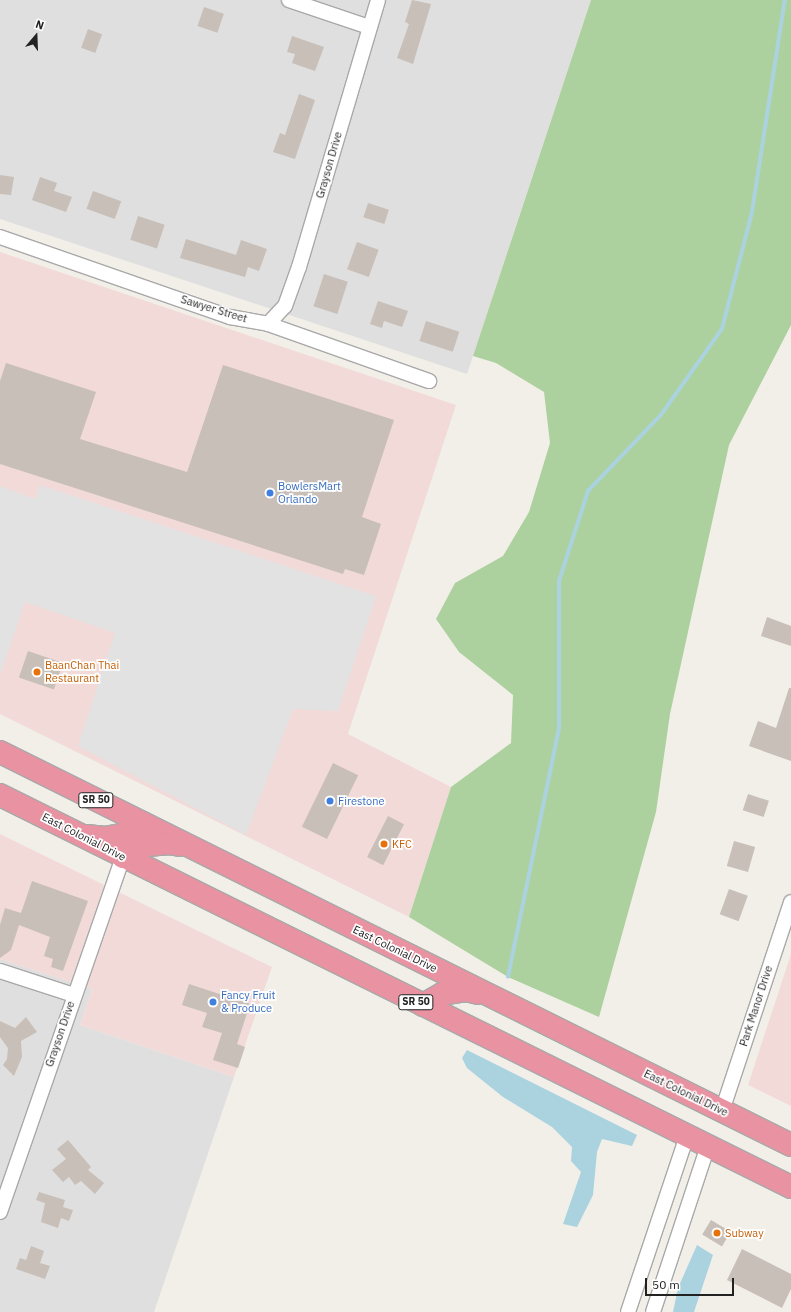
<!DOCTYPE html>
<html>
<head>
<meta charset="utf-8">
<style>
	body { margin:0 }
	#map { position:relative; width:791px; height:1312px; overflow:hidden; background:#f2efe9; font-family:"IBM Plex Sans",sans-serif }
	div>[style] { position:absolute }
	[style*='--x'] { left:calc(var(--x)*1px); top:calc(var(--y)*1px); width:calc(var(--w)*1px); rotate:calc(var(--a)*1deg) }
	.residential>* { inset:0; background:#e0dfdf }
	.commercial>* { inset:0; background:#f2dad9 }
	.forest>* { inset:0; background:#add19e }
	.parking>* { inset:0; background:#e2e2e2 }
	.water>* { inset:0; background:#aad3df }
	.stream>* { height:3.5px; margin:-1.75px; padding:0 1.75px; transform-origin:1.75px; border-radius:1.75px; background:#aad3df }
	.building>* { inset:0; background:#c7bfb8; transform-origin:0 0 }
	.roads { filter:drop-shadow(1px 0 #a9a9a9) drop-shadow(-1px 0 #a9a9a9) drop-shadow(0 1px #a9a9a9) drop-shadow(0 -1px #a9a9a9) }
	.street>* { height:14px; margin:-7px; padding:0 7px; transform-origin:7px; border-radius:7px; background:#fff }
	.highway>* { height:22px; margin:-11px; padding:0 11px; transform-origin:11px; border-radius:11px; background:#e892a2 }
	.dots>* { width:11px; height:11px; translate:-50% -50%; box-sizing:border-box; border:2px solid #fff; border-radius:50% }
	span { translate:-50% -50%; white-space:nowrap; text-align:center; line-height:1.15; -webkit-text-stroke:3.5px #fff; paint-order:stroke }
	.shield-label span { padding:1px 3px; background:#fff; border:1px solid; border-radius:3px; -webkit-text-stroke-width:0 }
	.shield-label { font-size:10px; color:#222; font-weight:700 }
	.street-label { font-size:11px; color:#222 }
	.shop-label { font-size:11px; color:#366cbe }
	.left { translate:0 -50%; text-align:left }
	.food-label { font-size:11px; color:#c56008 }
	.north { position:absolute; left:16px; top:16px; width:40px; height:40px; -webkit-text-stroke:3px #fff; paint-order:stroke; rotate:19deg; font-size:11px; font-weight:700; line-height:16px; text-align:center; color:#222 }
	.north::after { content:''; display:block; margin:auto; width:14px; height:18px; background:#222; clip-path:polygon(50% 0,100% 100%,50% 72%,0 100%) }
	.scale { position:absolute; left:645px; top:1278px; width:89px; height:18px; box-sizing:border-box; border:2px solid #222; border-top:0; padding-left:5px; font-size:12px; line-height:14px; white-space:nowrap; color:#222; -webkit-text-stroke:3px #fff; paint-order:stroke }
</style>
</head>
<body>
<div id="map">
	<div class="residential">
		<div style="clip-path:polygon(0 0,591px 0,467px 374px,0 219px)"></div>
		<div style="clip-path:polygon(0 959px,92px 989px,80px 1025px,234px 1077px,154px 1312px,0 1312px)"></div>
	</div>
	<div class="commercial">
		<div style="clip-path:polygon(0 252px,456px 405px,348px 734px,451px 787px,409px 917px,0 714px)"></div>
		<div style="clip-path:polygon(0 834px,272px 967px,234px 1077px,80px 1025px,92px 989px,0 959px)"></div>
		<div style="clip-path:polygon(791px 954px,791px 1106px,748px 1085px)"></div>
	</div>
	<div class="forest">
		<div style="clip-path:polygon(591px 0,791px 0,791px 325px,729px 445px,670px 714px,656px 812px,599px 1017px,508px 977px,409px 917px,451px 787px,511px 743px,513px 695px,459px 652px,436px 619px,455px 583px,503px 556px,529px 512px,550px 443px,544px 392px,496px 363px,473px 356px)"></div>
	</div>
	<div class="parking">
		<div style="clip-path:polygon(40px 485px,376px 596px,338px 711px,293px 709px,246px 835px,78px 746px,115px 633px,25px 602px,0 675px,0 486px,35px 499px)"></div>
	</div>
	<div class="water">
		<div style="clip-path:polygon(467px 1050px,637px 1135px,632px 1146px,602px 1139px,597px 1152px,593px 1195px,577px 1227px,563px 1224px,581px 1172px,571px 1161px,572px 1147px,552px 1127px,503px 1097px,467px 1068px,462px 1058px)"></div>
		<div style="clip-path:polygon(697px 1245px,713px 1255px,694px 1312px,673px 1312px,678px 1288px)"></div>
	</div>
	<div class="stream">
		<div style="--x:508;--y:977;--w:254;--a:-78.4"></div>
		<div style="--x:559;--y:728;--w:147;--a:-90"></div>
		<div style="--x:559;--y:581;--w:95;--a:-72.1"></div>
		<div style="--x:588;--y:491;--w:105;--a:-46.2"></div>
		<div style="--x:661;--y:415;--w:105;--a:-54.7"></div>
		<div style="--x:722;--y:329;--w:121;--a:-75.6"></div>
		<div style="--x:752;--y:212;--w:215;--a:-81.2"></div>
	</div>
	<div class="building">
		<div style="clip-path:polygon(412px 0,431px 4px,413px 64px,397px 58px,409px 24px,405px 22px)"></div>
		<div style="left:204px;top:7px;width:21px;height:20px;rotate:19deg"></div>
		<div style="left:88px;top:29px;width:15px;height:20px;rotate:20deg"></div>
		<div style="clip-path:polygon(292px 36px,324px 47px,315px 71px,292px 63px,295px 54px,287px 52px)"></div>
		<div style="clip-path:polygon(299px 94px,315px 100px,295px 159px,273px 152px,280px 133px,285px 135px)"></div>
		<div style="clip-path:polygon(0 175px,14px 177px,11px 195px,0 194px)"></div>
		<div style="clip-path:polygon(40px 177px,57px 183px,54px 191px,72px 197px,66px 212px,32px 200px)"></div>
		<div style="left:93px;top:191px;width:30px;height:19px;rotate:20deg"></div>
		<div style="left:368px;top:203px;width:22px;height:15px;rotate:18deg"></div>
		<div style="left:138px;top:216px;width:28px;height:25px;rotate:18deg"></div>
		<div style="clip-path:polygon(186px 239px,236px 255px,241px 240px,267px 249px,259px 271px,248px 267px,245px 277px,180px 258px)"></div>
		<div style="left:357px;top:242px;width:23px;height:29px;rotate:20deg"></div>
		<div style="left:324px;top:274px;width:25px;height:34px;rotate:18deg"></div>
		<div style="clip-path:polygon(378px 301px,408px 311px,402px 327px,384px 321px,382px 328px,370px 324px)"></div>
		<div style="left:426px;top:321px;width:35px;height:21px;rotate:18deg"></div>
		<div style="clip-path:polygon(6px 363px,96px 392px,80px 439px,187px 472px,223px 365px,394px 420px,362px 517px,381px 524px,364px 575px,345px 569px,343px 574px,0 464px,0 381px)"></div>
		<div style="clip-path:polygon(767px 617px,791px 626px,791px 646px,761px 636px)"></div>
		<div style="left:28px;top:651px;width:37px;height:28px;rotate:19deg"></div>
		<div style="clip-path:polygon(789px 688px,791px 688px,791px 761px,749px 746px,758px 721px,776px 728px)"></div>
		<div style="left:333px;top:763px;width:28px;height:71px;rotate:26deg"></div>
		<div style="left:748px;top:794px;width:22px;height:17px;rotate:18deg"></div>
		<div style="left:388px;top:816px;width:18px;height:46px;rotate:27deg"></div>
		<div style="left:734px;top:841px;width:22px;height:26px;rotate:16deg"></div>
		<div style="clip-path:polygon(32px 881px,88px 901px,63px 971px,51px 967px,53px 959px,44px 956px,50px 937px,19px 925px,11px 950px,0 958px,0 925px,5px 908px,21px 913px)"></div>
		<div style="left:729px;top:889px;width:20px;height:27px;rotate:20deg"></div>
		<div style="clip-path:polygon(189px 984px,250px 1004px,237px 1044px,245px 1047px,238px 1068px,213px 1060px,222px 1033px,202px 1027px,207px 1013px,182px 1005px)"></div>
		<div style="clip-path:polygon(26px 1017px,37px 1032px,21px 1041px,22px 1057px,14px 1076px,3px 1065px,7px 1059px,8px 1048px,0 1037px,0 1021px,15px 1028px)"></div>
		<div style="clip-path:polygon(68px 1140px,91px 1167px,88px 1170px,104px 1183px,95px 1194px,81px 1181px,75px 1185px,69px 1177px,63px 1182px,52px 1170px,66px 1159px,57px 1149px)"></div>
		<div style="clip-path:polygon(39px 1192px,65px 1200px,63px 1207px,73px 1210px,69px 1221px,61px 1218px,58px 1228px,41px 1222px,45px 1203px,36px 1200px)"></div>
		<div style="left:711px;top:1220px;width:23px;height:17px;rotate:31deg"></div>
		<div style="clip-path:polygon(31px 1246px,44px 1251px,40px 1263px,50px 1266px,45px 1279px,16px 1269px,20px 1258px,26px 1260px)"></div>
		<div style="clip-path:polygon(742px 1249px,791px 1274px,791px 1289px,782px 1308px,727px 1280px)"></div>
	</div>
	<div class="roads">
		<div class="street">
			<div style="--x:289;--y:0;--w:84;--a:18.6"></div>
			<div style="--x:0;--y:237;--w:244;--a:19.2"></div>
			<div style="--x:230;--y:317;--w:39;--a:10"></div>
			<div style="--x:268;--y:324;--w:171;--a:19.5"></div>
			<div style="--x:268;--y:324;--w:25;--a:-47"></div>
			<div style="--x:285;--y:306;--w:41;--a:-70.3"></div>
			<div style="--x:299;--y:267;--w:278;--a:-73.5"></div>
			<div style="--x:0;--y:971;--w:78;--a:18"></div>
			<div style="--x:722;--y:1111;--w:220;--a:-71.7"></div>
			<div style="--x:0;--y:1212;--w:376;--a:-70.9"></div>
			<div style="--x:628;--y:1312;--w:186;--a:-71.5"></div>
			<div style="--x:653;--y:1312;--w:175;--a:-71.7"></div>
		</div>
		<div class="highway">
			<div style="--x:0;--y:752;--w:883;--a:26.42"></div>
			<div style="--x:0;--y:795;--w:883;--a:26.36"></div>
			<div style="--x:87;--y:836;--w:18;--a:6"></div>
			<div style="--x:105;--y:838;--w:21;--a:-11"></div>
			<div style="--x:126;--y:834;--w:20;--a:-33"></div>
			<div style="--x:123;--y:857;--w:27;--a:-27"></div>
			<div style="--x:147;--y:845;--w:21;--a:-5"></div>
			<div style="--x:168;--y:843;--w:12;--a:9"></div>
			<div style="--x:423;--y:1005;--w:22;--a:-30"></div>
			<div style="--x:442;--y:994;--w:24;--a:-9"></div>
			<div style="--x:466;--y:990;--w:12;--a:14"></div>
		</div>
	</div>
	<div class="dots">
		<div style="left:270px;top:493px;background:#3f7fe0"></div>
		<div style="left:37px;top:672px;background:#e8710a"></div>
		<div style="left:330px;top:801px;background:#3f7fe0"></div>
		<div style="left:384px;top:844px;background:#e8710a"></div>
		<div style="left:213px;top:1002px;background:#3f7fe0"></div>
		<div style="left:717px;top:1233px;background:#e8710a"></div>
	</div>
	<div class="shield-label">
		<span style="left:96px;top:800px">SR 50</span>
		<span style="left:416px;top:1002px">SR 50</span>
	</div>
	<div class="street-label">
		<span style="left:329px;top:165px;rotate:-74deg">Grayson Drive</span>
		<span style="left:214px;top:309px;rotate:17deg">Sawyer Street</span>
		<span style="left:84px;top:837px;rotate:27deg">East Colonial Drive</span>
		<span style="left:395px;top:949px;rotate:26deg">East Colonial Drive</span>
		<span style="left:756px;top:1006px;rotate:-72deg">Park Manor Drive</span>
		<span style="left:60px;top:1034px;rotate:-71deg">Grayson Drive</span>
		<span style="left:686px;top:1093px;rotate:26deg">East Colonial Drive</span>
	</div>
	<div class="shop-label">
		<span class="left" style="left:278px;top:493px">BowlersMart<br>Orlando</span>
		<span class="left" style="left:338px;top:801px">Firestone</span>
		<span class="left" style="left:221px;top:1002px">Fancy Fruit<br>&amp; Produce</span>
	</div>
	<div class="food-label">
		<span class="left" style="left:45px;top:672px">BaanChan Thai<br>Restaurant</span>
		<span class="left" style="left:392px;top:844px">KFC</span>
		<span class="left" style="left:725px;top:1233px">Subway</span>
	</div>
	<div class="north">N</div>
	<div class="scale">50 m</div>
</div>
</body>
</html>
